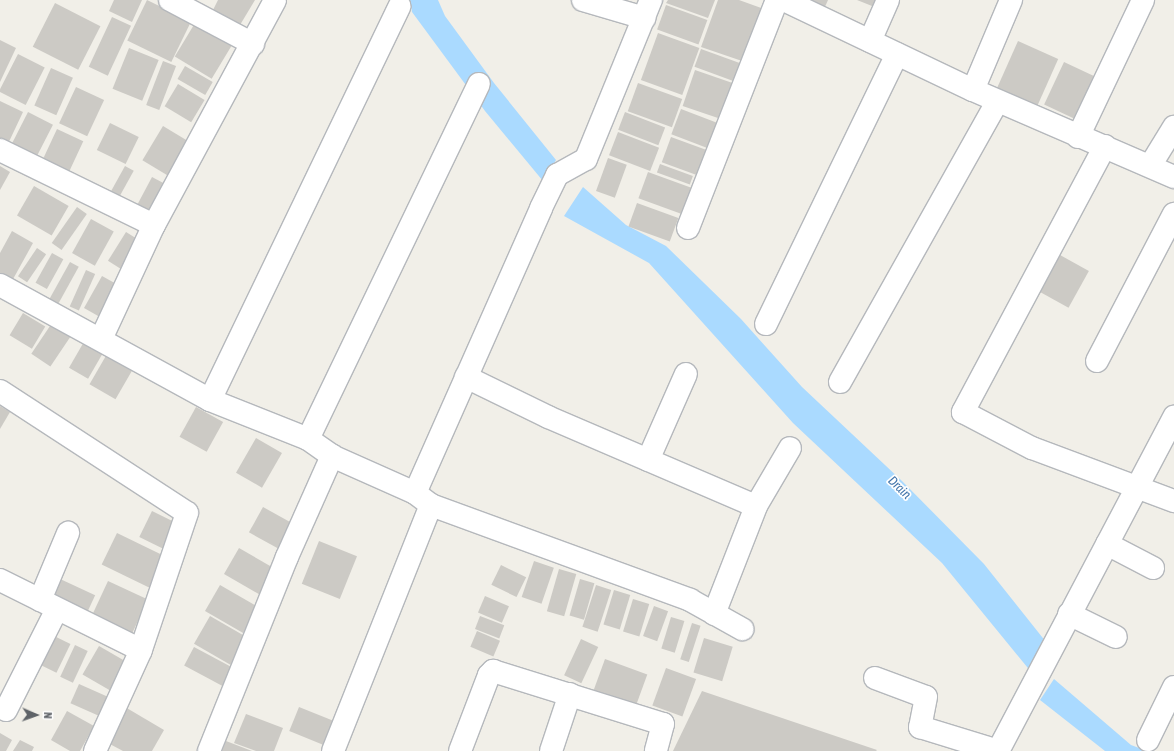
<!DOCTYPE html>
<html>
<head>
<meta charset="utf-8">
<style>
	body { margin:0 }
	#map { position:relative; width:1174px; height:751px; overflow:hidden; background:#f1efe8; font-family:"Asap Condensed",sans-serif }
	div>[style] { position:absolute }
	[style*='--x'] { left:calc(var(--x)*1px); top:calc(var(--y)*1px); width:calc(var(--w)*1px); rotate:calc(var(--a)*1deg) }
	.water>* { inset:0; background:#aadaff }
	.building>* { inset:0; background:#cccac5; transform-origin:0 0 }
	.roads { filter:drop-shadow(1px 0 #b5b8bc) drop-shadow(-1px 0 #b5b8bc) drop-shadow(0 1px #b5b8bc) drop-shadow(0 -1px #b5b8bc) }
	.minor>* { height:22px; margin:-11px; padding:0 11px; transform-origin:11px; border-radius:11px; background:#fff }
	span { translate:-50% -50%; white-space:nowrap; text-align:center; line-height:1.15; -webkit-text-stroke:3.5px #fff; paint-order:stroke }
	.water-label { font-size:13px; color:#4174aa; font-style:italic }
	.north { position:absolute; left:16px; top:695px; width:40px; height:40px; -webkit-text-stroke:3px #fff; paint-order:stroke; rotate:92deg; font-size:11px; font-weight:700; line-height:16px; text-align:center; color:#5f6368 }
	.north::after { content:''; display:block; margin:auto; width:14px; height:18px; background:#5f6368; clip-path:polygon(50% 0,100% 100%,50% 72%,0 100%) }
</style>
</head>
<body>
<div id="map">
	<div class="water">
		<div style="clip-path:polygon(410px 0,438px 0,445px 16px,494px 83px,556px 160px,543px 181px,485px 111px,412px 12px)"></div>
		<div style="clip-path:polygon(583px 187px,626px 225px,666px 246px,741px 319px,802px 387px,902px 481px,984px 564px,1046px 642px,1032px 673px,942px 563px,793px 423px,649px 263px,564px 216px)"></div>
		<div style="clip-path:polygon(1054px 679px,1131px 745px,1147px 751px,1105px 751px,1040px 700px)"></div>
	</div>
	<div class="building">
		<div style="clip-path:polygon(114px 0,142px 0,132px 22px,109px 11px)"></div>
		<div style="left:147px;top:0;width:49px;height:45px;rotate:26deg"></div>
		<div style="clip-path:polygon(218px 0,255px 0,240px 25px,213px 10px)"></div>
		<div style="clip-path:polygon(668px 0,715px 0,708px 18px,666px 3px)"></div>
		<div style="clip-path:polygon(718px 0,739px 0,764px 9px,745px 62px,701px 47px)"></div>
		<div style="clip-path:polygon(805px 0,828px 0,824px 9px)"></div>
		<div style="clip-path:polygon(857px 0,880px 0,877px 8px)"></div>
		<div style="left:55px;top:3px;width:51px;height:49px;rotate:27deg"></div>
		<div style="left:666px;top:5px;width:44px;height:26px;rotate:20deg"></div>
		<div style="left:112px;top:17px;width:21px;height:55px;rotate:25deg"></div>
		<div style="left:198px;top:18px;width:43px;height:45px;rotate:31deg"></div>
		<div style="left:658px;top:33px;width:44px;height:50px;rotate:20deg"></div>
		<div style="clip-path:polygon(0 40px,16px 48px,0 82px)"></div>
		<div style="left:1018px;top:41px;width:44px;height:52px;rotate:24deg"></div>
		<div style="left:129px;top:48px;width:32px;height:44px;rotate:22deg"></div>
		<div style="left:701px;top:49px;width:47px;height:19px;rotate:20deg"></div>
		<div style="left:18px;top:54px;width:30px;height:42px;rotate:27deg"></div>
		<div style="left:163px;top:61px;width:14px;height:47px;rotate:21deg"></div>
		<div style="left:1064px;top:62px;width:40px;height:47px;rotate:25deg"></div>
		<div style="left:185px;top:66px;width:32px;height:15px;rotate:30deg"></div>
		<div style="left:51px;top:68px;width:24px;height:41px;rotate:24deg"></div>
		<div style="left:695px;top:70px;width:42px;height:38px;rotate:19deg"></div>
		<div style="left:638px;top:83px;width:47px;height:30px;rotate:20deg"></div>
		<div style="left:178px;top:84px;width:31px;height:26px;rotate:31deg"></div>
		<div style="left:76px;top:87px;width:31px;height:40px;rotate:25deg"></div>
		<div style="clip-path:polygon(0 101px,23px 112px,6px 148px,0 145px)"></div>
		<div style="left:681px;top:109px;width:42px;height:27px;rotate:21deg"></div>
		<div style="left:28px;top:112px;width:28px;height:40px;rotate:27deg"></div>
		<div style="left:625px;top:112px;width:43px;height:19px;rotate:21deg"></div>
		<div style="left:110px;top:123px;width:32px;height:30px;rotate:26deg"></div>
		<div style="left:163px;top:126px;width:31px;height:40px;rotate:31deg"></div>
		<div style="left:57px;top:129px;width:29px;height:35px;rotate:25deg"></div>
		<div style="left:618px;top:132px;width:44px;height:25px;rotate:21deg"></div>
		<div style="left:671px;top:137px;width:40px;height:27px;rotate:20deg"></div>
		<div style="left:608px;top:158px;width:20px;height:35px;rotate:20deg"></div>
		<div style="left:660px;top:164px;width:35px;height:9px;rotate:20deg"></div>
		<div style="clip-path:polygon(0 166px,10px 172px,0 190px)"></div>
		<div style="left:125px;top:166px;width:10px;height:36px;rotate:29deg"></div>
		<div style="left:648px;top:172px;width:49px;height:28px;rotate:20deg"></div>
		<div style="left:152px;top:177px;width:15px;height:39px;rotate:28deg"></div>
		<div style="left:34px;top:186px;width:40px;height:34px;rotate:30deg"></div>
		<div style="left:637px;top:203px;width:44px;height:25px;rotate:20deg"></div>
		<div style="left:77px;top:207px;width:12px;height:44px;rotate:35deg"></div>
		<div style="left:91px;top:219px;width:26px;height:39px;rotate:29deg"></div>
		<div style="clip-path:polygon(12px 231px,33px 243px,12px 281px,0 274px,0 253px)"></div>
		<div style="left:126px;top:232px;width:19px;height:34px;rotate:32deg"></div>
		<div style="left:37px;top:248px;width:11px;height:34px;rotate:34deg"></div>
		<div style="left:52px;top:253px;width:13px;height:34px;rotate:29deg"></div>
		<div style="left:1060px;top:255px;width:33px;height:42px;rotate:29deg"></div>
		<div style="left:70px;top:262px;width:10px;height:43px;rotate:29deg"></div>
		<div style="left:86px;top:270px;width:10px;height:40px;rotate:24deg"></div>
		<div style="clip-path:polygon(102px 276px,120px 286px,107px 321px,84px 308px)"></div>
		<div style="left:23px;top:313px;width:26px;height:26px;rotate:31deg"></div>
		<div style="left:52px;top:323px;width:23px;height:37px;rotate:34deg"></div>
		<div style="left:85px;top:340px;width:22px;height:32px;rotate:30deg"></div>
		<div style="left:107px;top:354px;width:30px;height:35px;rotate:30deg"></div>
		<div style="clip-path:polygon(0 406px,10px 412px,0 429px)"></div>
		<div style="left:196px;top:407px;width:31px;height:34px;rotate:29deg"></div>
		<div style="left:256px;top:438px;width:30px;height:40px;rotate:30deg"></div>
		<div style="left:263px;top:507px;width:35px;height:29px;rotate:29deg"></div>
		<div style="left:152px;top:511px;width:30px;height:29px;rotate:26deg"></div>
		<div style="left:117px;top:533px;width:55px;height:35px;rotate:26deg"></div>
		<div style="left:319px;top:541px;width:41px;height:46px;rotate:22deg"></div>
		<div style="left:239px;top:548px;width:43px;height:30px;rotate:30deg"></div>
		<div style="left:534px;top:561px;width:21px;height:38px;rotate:19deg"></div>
		<div style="left:501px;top:565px;width:28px;height:22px;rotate:26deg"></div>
		<div style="left:559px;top:569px;width:18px;height:44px;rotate:16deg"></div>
		<div style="left:58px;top:578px;width:41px;height:25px;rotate:25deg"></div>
		<div style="left:580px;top:579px;width:15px;height:38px;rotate:16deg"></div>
		<div style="left:108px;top:581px;width:44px;height:44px;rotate:25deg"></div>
		<div style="left:220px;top:585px;width:44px;height:30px;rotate:30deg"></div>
		<div style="left:596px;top:585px;width:16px;height:44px;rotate:18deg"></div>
		<div style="left:614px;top:590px;width:17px;height:36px;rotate:17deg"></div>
		<div style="left:485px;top:596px;width:26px;height:18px;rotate:23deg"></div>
		<div style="left:633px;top:599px;width:17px;height:34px;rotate:17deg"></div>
		<div style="left:654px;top:606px;width:15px;height:32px;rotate:20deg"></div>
		<div style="left:210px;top:616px;width:42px;height:32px;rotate:30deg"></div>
		<div style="left:480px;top:616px;width:26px;height:14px;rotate:21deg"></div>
		<div style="left:671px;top:617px;width:14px;height:33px;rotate:17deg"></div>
		<div style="left:692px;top:623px;width:9px;height:38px;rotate:18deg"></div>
		<div style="left:477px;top:631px;width:25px;height:17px;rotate:23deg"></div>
		<div style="left:48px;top:633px;width:25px;height:32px;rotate:26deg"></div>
		<div style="left:704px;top:638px;width:30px;height:36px;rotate:17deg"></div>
		<div style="left:581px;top:639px;width:19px;height:40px;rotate:25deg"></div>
		<div style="left:75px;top:645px;width:14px;height:35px;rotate:25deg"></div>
		<div style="left:99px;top:646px;width:32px;height:33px;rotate:30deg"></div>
		<div style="left:194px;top:647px;width:44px;height:21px;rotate:28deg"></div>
		<div style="left:605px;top:659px;width:45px;height:37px;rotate:20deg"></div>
		<div style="left:666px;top:668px;width:32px;height:40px;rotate:20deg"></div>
		<div style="left:79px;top:684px;width:34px;height:21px;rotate:24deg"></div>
		<div style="clip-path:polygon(702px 691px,877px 750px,876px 751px,673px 751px)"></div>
		<div style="clip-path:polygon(125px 707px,164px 730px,152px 751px,123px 751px,106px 742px)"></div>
		<div style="left:299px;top:707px;width:41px;height:26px;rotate:22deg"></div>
		<div style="clip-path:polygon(67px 711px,94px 726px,80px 751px,70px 751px,51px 740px)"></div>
		<div style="clip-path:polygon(246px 714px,283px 728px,274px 751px,256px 751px,234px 743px)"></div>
		<div style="clip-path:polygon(0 733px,12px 740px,6px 751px,0 751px)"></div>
		<div style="clip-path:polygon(20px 740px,34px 747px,32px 751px,13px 751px)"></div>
		<div style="clip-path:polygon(226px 741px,252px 751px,222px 751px)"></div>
	</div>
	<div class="roads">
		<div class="minor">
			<div style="--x:170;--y:0;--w:94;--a:27.9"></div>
			<div style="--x:583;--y:0;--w:64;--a:16.4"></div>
			<div style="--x:784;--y:0;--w:209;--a:25.5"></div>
			<div style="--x:973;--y:90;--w:219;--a:23.4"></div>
			<div style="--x:870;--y:41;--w:45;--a:-66.3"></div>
			<div style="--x:973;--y:90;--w:98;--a:-67.1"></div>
			<div style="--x:1078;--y:137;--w:152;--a:-64.6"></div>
			<div style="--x:1105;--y:146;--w:302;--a:118.1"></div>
			<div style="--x:963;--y:412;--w:78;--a:27.6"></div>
			<div style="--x:1032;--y:448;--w:152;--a:20.5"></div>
			<div style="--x:0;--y:150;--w:171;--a:26"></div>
			<div style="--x:1150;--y:166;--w:46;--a:-58.4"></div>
			<div style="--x:688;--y:228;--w:245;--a:-68.7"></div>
			<div style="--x:0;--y:285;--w:239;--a:28.7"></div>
			<div style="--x:210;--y:400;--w:105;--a:21.7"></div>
			<div style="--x:308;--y:439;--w:29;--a:35"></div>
			<div style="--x:332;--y:456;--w:91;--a:24"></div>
			<div style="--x:415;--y:493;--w:20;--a:37"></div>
			<div style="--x:431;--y:505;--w:276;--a:20.1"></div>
			<div style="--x:690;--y:600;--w:60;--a:29.1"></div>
			<div style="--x:766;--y:324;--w:300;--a:-64.1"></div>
			<div style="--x:101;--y:339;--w:126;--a:-65.1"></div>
			<div style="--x:154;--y:225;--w:255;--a:-61.7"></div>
			<div style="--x:1097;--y:361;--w:166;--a:-62.4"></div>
			<div style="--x:466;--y:377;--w:91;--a:26"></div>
			<div style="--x:548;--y:417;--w:226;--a:23.2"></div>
			<div style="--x:840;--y:382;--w:322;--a:-60.7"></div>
			<div style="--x:0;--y:391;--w:223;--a:33.1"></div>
			<div style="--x:187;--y:513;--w:145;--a:108.6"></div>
			<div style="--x:141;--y:650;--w:111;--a:114.5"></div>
			<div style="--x:210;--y:400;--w:437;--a:-64.3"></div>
			<div style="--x:308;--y:439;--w:394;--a:-64.3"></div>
			<div style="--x:648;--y:460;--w:94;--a:-66.2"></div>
			<div style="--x:415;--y:493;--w:312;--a:-66.1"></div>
			<div style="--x:541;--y:208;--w:37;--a:-64"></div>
			<div style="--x:557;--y:175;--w:33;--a:-29"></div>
			<div style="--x:586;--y:159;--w:172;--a:-67.8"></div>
			<div style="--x:1107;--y:544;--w:52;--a:27.6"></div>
			<div style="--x:0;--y:580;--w:157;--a:26.4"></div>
			<div style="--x:40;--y:600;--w:73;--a:-67.3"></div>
			<div style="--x:714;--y:614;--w:116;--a:-68.7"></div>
			<div style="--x:756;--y:506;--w:67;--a:-59.6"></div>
			<div style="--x:1069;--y:614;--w:52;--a:26.1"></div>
			<div style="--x:875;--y:678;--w:54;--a:20.4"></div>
			<div style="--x:926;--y:697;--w:31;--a:101"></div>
			<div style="--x:920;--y:727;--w:82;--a:17.1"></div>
			<div style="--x:6;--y:710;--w:113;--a:-63.2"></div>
			<div style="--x:1148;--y:740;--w:59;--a:-63.9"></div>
			<div style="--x:209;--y:751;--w:209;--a:-68.1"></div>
			<div style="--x:287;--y:557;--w:111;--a:-66"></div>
			<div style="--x:333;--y:751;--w:265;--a:-68.3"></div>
			<div style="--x:460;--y:751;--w:81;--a:-69.1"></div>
			<div style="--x:489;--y:675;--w:6;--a:-45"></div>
			<div style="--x:493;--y:671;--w:178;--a:17.3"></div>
			<div style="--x:663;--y:724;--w:28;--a:105"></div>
			<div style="--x:551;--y:751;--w:60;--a:-71.6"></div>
			<div style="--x:998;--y:751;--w:378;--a:-62.2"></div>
		</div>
	</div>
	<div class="water-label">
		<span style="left:899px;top:488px;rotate:44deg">Drain</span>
	</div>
	<div class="north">N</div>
</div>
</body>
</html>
